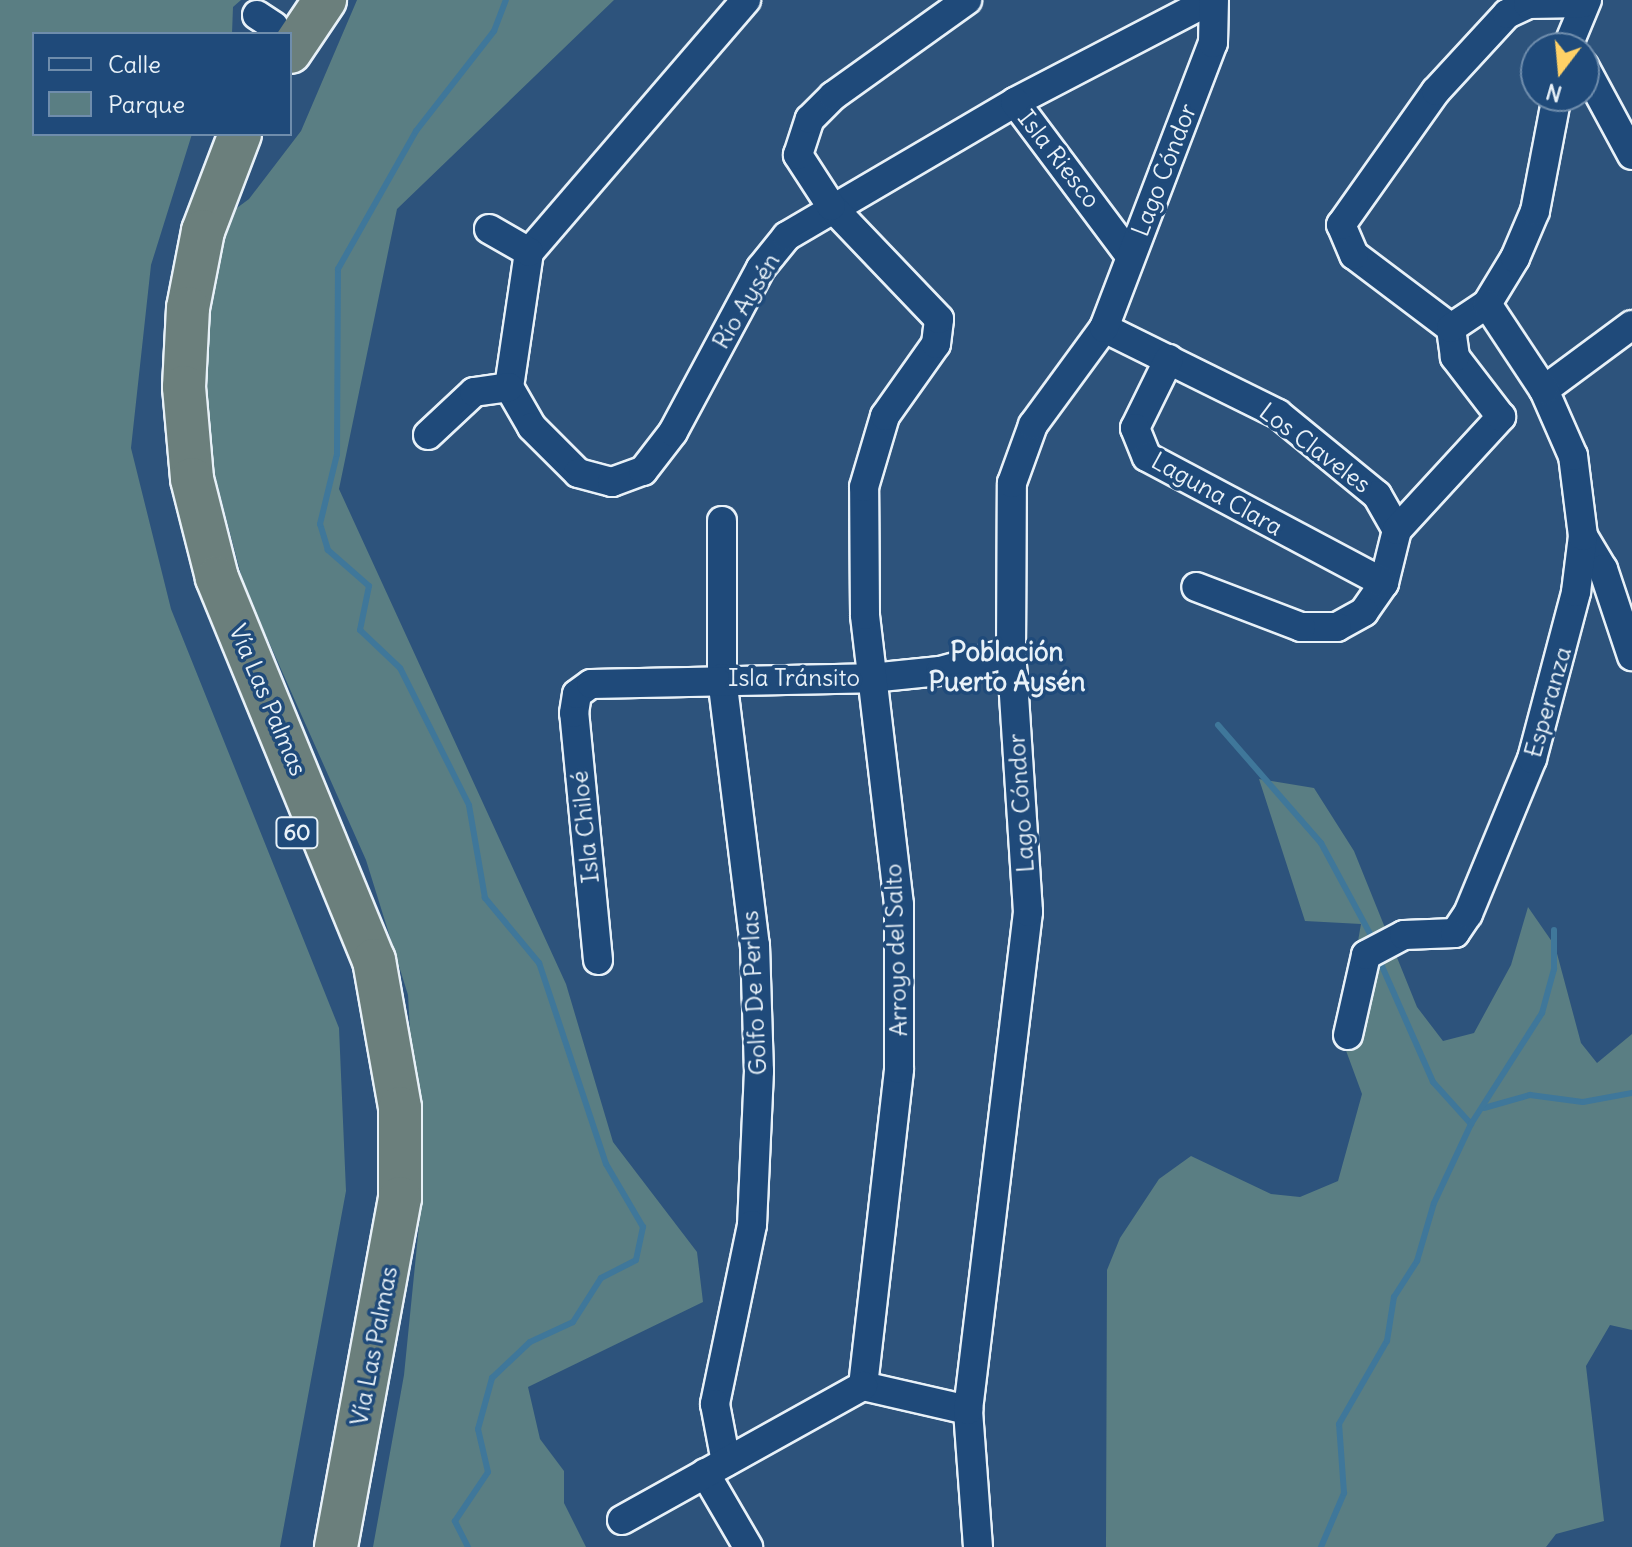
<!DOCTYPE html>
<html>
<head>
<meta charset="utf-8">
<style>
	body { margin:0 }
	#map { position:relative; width:1632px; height:1547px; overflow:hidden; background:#2d537c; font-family:Delius,sans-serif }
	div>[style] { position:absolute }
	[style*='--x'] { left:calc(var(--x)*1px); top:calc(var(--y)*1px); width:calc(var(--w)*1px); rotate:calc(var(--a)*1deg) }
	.green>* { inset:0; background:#5a7e83 }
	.stream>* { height:6px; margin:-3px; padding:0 3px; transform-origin:3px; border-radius:3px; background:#3f779a }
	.roads { filter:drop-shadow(2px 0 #e8f1f8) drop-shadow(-2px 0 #e8f1f8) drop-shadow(0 2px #e8f1f8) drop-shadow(0 -2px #e8f1f8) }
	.minor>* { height:28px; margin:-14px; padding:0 14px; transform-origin:14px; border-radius:14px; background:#1f4a7a }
	.highway>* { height:42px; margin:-21px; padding:0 21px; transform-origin:21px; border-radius:21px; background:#6b7f7c }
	span { translate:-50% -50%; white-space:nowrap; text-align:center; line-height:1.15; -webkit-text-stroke:7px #1f4a7a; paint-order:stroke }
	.shield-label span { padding:2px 6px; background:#1f4a7a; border:2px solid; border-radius:6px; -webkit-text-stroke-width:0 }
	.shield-label { font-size:22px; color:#e8f1f8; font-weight:700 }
	.street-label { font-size:24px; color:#e8f1f8 }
	.neighbourhood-label { font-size:26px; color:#e8f1f8; font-weight:700 }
	.legend { position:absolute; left:32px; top:32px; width:260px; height:104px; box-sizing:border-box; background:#1f4a7a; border:2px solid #6f8dac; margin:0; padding:10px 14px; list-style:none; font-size:24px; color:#e8f1f8 }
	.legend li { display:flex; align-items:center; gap:16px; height:40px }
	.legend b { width:40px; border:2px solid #6f8dac }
	.north { position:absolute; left:1520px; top:32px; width:80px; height:80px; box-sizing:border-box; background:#1f4a7a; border:2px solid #6f8dac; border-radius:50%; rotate:196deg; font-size:22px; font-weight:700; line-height:32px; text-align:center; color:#e8f1f8 }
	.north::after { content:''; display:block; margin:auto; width:28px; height:36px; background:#ffd166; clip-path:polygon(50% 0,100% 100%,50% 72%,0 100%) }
</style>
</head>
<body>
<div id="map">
	<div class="green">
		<div style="clip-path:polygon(0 0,241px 0,233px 7px,232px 34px,34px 34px,34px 134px,192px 134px,151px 265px,131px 448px,171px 609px,339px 1028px,346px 1191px,280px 1547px,0 1547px)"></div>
		<div style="clip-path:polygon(357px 0,614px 0,397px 209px,339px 489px,566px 984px,613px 1142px,697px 1252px,703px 1302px,528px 1387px,540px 1439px,564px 1471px,564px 1503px,586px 1547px,373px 1547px,404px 1375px,420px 1215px,408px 995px,366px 860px,244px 586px,210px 457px,200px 357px,222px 219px,249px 199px,301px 131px)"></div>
		<div style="clip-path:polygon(1259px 779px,1314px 788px,1354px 851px,1417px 1007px,1443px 1041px,1474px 1033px,1511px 965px,1528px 907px,1555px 946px,1581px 1043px,1597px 1063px,1632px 1034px,1632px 1330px,1610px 1325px,1586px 1366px,1604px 1521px,1556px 1534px,1546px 1547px,1106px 1547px,1107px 1270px,1120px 1238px,1159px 1179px,1191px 1156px,1271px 1194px,1300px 1197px,1338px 1181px,1362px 1094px,1341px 1037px,1361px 924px,1305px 921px)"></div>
	</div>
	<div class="stream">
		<div style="--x:1218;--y:725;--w:157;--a:48.9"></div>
		<div style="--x:1321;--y:843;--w:109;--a:61.6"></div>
		<div style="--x:1381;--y:964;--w:129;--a:66.2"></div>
		<div style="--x:1433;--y:1082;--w:57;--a:47.9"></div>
		<div style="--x:1484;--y:1108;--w:48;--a:-15.8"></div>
		<div style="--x:1530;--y:1095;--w:53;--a:7.5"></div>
		<div style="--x:1583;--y:1102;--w:50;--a:-10.4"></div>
		<div style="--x:468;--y:1547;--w:29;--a:-117"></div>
		<div style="--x:455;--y:1521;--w:59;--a:-56"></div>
		<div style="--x:488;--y:1472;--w:44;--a:-103.1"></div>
		<div style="--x:478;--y:1429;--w:53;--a:-74.6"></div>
		<div style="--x:492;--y:1378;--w:52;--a:-43.5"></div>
		<div style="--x:530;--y:1342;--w:47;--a:-24.9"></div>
		<div style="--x:573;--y:1322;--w:52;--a:-57.5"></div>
		<div style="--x:601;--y:1278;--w:39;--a:-27"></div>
		<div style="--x:636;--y:1260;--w:34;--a:-78"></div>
		<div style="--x:643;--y:1227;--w:73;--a:-120.4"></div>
		<div style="--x:606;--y:1164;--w:212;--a:-108.4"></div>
		<div style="--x:539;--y:963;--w:85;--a:-129.7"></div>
		<div style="--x:485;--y:898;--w:94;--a:-99.8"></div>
		<div style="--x:469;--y:805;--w:153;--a:-116.7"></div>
		<div style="--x:400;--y:668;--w:55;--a:-136.5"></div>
		<div style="--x:360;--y:630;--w:45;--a:-78.4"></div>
		<div style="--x:369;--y:586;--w:55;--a:-138.7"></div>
		<div style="--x:328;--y:550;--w:27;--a:-107"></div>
		<div style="--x:320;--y:524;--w:72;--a:-76.3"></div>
		<div style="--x:337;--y:454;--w:185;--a:-89.7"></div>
		<div style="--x:338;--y:269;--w:159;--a:-60.5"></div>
		<div style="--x:416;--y:131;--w:127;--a:-52"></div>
		<div style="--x:494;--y:31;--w:33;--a:-69"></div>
		<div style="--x:1321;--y:1547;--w:59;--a:-66.9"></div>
		<div style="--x:1344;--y:1493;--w:69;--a:-94.1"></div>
		<div style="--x:1339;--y:1424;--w:96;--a:-60"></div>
		<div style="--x:1387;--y:1341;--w:45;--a:-81"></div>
		<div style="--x:1394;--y:1297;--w:43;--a:-57.4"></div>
		<div style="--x:1417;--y:1261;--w:60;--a:-73.7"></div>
		<div style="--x:1434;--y:1203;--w:87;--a:-64.9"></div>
		<div style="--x:1471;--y:1124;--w:132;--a:-57.4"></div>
		<div style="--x:1542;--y:1013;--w:46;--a:-74.7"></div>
		<div style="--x:1554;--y:969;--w:39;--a:-90"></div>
	</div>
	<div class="roads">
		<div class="minor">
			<div style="--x:746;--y:0;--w:333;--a:130.7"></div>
			<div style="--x:529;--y:252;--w:136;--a:98.4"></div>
			<div style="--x:509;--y:387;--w:46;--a:60.1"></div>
			<div style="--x:532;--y:427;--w:65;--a:45"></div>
			<div style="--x:578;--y:473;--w:35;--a:15"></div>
			<div style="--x:612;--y:482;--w:33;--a:-20"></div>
			<div style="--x:643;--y:471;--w:49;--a:-52.4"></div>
			<div style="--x:673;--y:432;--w:186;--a:-61.8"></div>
			<div style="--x:761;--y:268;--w:41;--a:-50.9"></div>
			<div style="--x:787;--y:236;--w:264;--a:-30.4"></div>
			<div style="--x:1015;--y:102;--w:221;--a:-27.5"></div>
			<div style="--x:257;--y:15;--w:20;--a:33"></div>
			<div style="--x:1567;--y:48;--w:52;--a:-67.4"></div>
			<div style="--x:1584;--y:66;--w:101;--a:61.7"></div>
			<div style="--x:1015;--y:102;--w:192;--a:53.2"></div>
			<div style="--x:489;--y:229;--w:46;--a:29.9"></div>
			<div style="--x:1104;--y:328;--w:194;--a:26.3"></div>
			<div style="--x:1278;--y:414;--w:128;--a:39.3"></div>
			<div style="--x:1377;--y:495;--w:40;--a:60.3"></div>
			<div style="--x:1397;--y:530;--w:55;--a:103.8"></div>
			<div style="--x:1384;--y:583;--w:35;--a:125"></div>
			<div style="--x:1364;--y:612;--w:31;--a:151"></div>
			<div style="--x:1337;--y:627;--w:36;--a:180"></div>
			<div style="--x:1301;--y:627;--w:112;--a:-159.1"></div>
			<div style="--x:1451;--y:328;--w:121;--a:-143"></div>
			<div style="--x:1354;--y:255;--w:33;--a:-113"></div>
			<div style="--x:1341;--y:225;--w:164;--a:-54.7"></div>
			<div style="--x:1436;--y:91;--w:105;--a:-47.3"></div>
			<div style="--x:1507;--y:14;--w:23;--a:-25"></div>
			<div style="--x:1528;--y:4;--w:55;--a:-1"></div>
			<div style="--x:1169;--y:359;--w:77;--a:116.2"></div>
			<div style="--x:1135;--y:428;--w:31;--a:68"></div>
			<div style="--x:1147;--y:457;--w:268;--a:28"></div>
			<div style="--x:1544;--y:390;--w:109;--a:-36.5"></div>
			<div style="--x:428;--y:435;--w:63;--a:-43.1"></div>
			<div style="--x:474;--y:392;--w:35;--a:-8"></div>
			<div style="--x:722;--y:521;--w:157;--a:90"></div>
			<div style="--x:722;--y:678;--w:269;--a:83"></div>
			<div style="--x:755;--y:945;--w:126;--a:88.2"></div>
			<div style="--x:759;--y:1071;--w:154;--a:92.6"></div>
			<div style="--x:752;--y:1225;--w:183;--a:101.7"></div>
			<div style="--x:715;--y:1404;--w:59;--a:79.3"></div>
			<div style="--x:1397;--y:530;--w:154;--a:-47.4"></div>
			<div style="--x:1501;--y:417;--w:76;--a:-127.5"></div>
			<div style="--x:1455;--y:357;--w:29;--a:-98"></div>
			<div style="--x:1451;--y:328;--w:43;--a:-33.7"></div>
			<div style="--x:1487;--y:304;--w:54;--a:-58.7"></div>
			<div style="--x:1515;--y:258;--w:51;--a:-66.9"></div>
			<div style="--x:1535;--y:211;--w:117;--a:-79.2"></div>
			<div style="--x:1583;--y:536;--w:39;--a:59"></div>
			<div style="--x:1603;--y:569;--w:92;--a:71.6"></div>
			<div style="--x:598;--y:960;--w:248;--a:-95.5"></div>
			<div style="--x:574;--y:713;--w:19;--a:-81"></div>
			<div style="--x:577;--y:694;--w:17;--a:-36"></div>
			<div style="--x:591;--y:684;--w:280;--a:-1.2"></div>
			<div style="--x:871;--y:678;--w:69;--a:-5.8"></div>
			<div style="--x:940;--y:671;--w:73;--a:-15"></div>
			<div style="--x:1348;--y:1035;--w:82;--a:-77.3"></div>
			<div style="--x:1366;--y:955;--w:43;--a:-27.8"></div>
			<div style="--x:1404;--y:935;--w:51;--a:-2.2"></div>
			<div style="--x:1455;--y:933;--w:23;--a:-56"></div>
			<div style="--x:1468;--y:914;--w:168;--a:-67.6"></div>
			<div style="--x:1532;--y:759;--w:173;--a:-75.2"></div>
			<div style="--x:1576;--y:592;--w:56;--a:-82.9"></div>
			<div style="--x:1583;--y:536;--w:81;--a:-97.1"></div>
			<div style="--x:1573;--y:456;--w:72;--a:-113.7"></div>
			<div style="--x:1544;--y:390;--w:103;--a:-123.5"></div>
			<div style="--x:863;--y:1386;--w:319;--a:-83.5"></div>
			<div style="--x:899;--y:1069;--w:164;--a:-90"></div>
			<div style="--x:899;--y:905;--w:292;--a:-96.7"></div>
			<div style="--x:865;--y:615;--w:128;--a:-90.4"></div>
			<div style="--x:864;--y:487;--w:74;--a:-73.5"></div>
			<div style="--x:885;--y:416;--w:88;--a:-54.7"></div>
			<div style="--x:936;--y:344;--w:25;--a:-83"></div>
			<div style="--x:939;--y:319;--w:156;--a:-133.7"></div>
			<div style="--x:831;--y:206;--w:61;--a:-122.9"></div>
			<div style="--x:798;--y:155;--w:38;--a:-72"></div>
			<div style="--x:810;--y:119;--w:33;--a:-45"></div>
			<div style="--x:833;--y:96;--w:165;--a:-35.6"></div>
			<div style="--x:863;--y:1386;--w:108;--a:12.9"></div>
			<div style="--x:705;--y:1473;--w:86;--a:59.8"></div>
			<div style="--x:622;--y:1520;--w:276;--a:-29.1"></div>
			<div style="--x:978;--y:1547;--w:137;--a:-94.2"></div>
			<div style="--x:968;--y:1410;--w:502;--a:-83.13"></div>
			<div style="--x:1028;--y:912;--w:261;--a:-93.7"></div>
			<div style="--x:1011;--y:652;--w:169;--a:-89.7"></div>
			<div style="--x:1012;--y:483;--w:62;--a:-70.1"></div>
			<div style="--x:1033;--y:425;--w:120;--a:-53.8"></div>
			<div style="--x:1104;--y:328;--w:305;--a:-69.1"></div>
			<div style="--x:1213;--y:43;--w:43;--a:-88.7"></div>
		</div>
		<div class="highway">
			<div style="--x:290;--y:52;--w:63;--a:-56.1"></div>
			<div style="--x:240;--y:134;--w:104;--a:110.9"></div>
			<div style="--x:203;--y:231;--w:78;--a:101"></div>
			<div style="--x:188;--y:308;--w:79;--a:92.9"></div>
			<div style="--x:184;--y:387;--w:92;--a:85"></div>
			<div style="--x:192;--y:479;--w:102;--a:75.8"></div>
			<div style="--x:217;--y:578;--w:413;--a:67.7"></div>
			<div style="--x:374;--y:960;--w:150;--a:80"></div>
			<div style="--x:400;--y:1108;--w:90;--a:90"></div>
			<div style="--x:400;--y:1198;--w:355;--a:100.4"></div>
		</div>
	</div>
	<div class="shield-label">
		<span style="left:297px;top:833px">60</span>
	</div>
	<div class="street-label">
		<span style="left:1059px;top:159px;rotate:52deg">Isla Riesco</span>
		<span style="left:1164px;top:170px;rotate:-69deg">Lago Cóndor</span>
		<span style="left:746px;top:301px;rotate:-59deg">Río Aysén</span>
		<span style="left:1315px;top:448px;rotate:37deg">Los Claveles</span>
		<span style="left:1217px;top:494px;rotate:29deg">Laguna Clara</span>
		<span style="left:794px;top:678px">Isla Tránsito</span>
		<span style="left:268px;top:700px;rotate:67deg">Vía Las Palmas</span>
		<span style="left:1548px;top:702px;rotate:-74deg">Esperanza</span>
		<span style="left:1021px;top:803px;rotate:-94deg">Lago Cóndor</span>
		<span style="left:585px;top:827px;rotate:-96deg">Isla Chiloé</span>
		<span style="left:896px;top:950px;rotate:-92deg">Arroyo del Salto</span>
		<span style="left:754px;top:993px;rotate:-93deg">Golfo De Perlas</span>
		<span style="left:374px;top:1346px;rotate:-79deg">Vía Las Palmas</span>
	</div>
	<div class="neighbourhood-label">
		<span style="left:1007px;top:667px">Población<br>Puerto Aysén</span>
	</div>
	<ul class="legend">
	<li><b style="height:10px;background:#1f4a7a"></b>Calle</li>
	<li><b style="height:22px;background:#5a7e83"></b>Parque</li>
	</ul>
	<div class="north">N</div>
</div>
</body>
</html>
